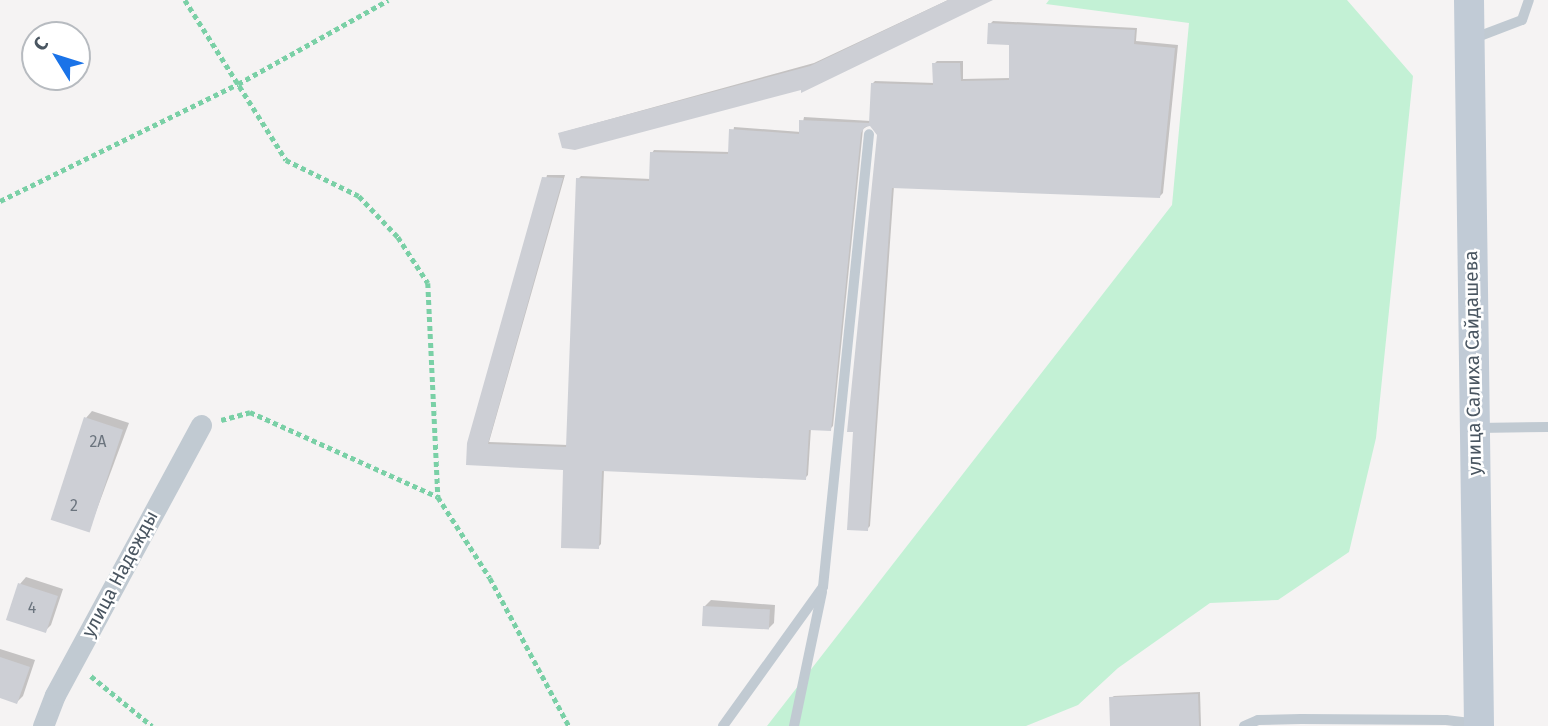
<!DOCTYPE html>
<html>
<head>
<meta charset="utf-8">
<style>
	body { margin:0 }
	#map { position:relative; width:1548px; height:726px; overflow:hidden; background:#f5f3f3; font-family:"Fira Sans",sans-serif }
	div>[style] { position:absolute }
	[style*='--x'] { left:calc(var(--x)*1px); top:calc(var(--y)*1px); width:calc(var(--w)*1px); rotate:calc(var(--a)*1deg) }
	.green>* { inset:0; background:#c3f1d5 }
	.shadow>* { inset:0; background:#0003 }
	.building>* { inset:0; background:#cdcfd5; transform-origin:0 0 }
	.path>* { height:4.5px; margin-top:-2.25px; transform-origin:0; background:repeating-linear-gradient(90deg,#7ad0a6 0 5px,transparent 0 8.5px) }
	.lane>* { height:10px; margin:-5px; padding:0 5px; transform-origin:5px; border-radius:5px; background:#c1cad2 }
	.street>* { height:21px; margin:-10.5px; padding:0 10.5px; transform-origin:10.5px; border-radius:10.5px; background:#c1cad2 }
	.secondary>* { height:30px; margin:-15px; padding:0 15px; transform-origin:15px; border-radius:15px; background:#c1cbd6 }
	span { translate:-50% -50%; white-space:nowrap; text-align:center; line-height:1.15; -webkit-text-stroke:5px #fff; paint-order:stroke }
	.number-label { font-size:16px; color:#6b747e }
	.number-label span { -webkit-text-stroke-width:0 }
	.street-label { font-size:19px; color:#4a5661 }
	.north { position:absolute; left:21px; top:21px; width:70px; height:70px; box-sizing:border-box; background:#fff; border:2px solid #b7bbc0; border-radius:50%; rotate:308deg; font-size:19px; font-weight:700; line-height:28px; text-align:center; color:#4a5661 }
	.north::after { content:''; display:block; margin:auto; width:24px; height:32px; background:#1a73e8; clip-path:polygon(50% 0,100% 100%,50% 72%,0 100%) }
</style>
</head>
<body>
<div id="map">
	<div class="green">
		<div style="clip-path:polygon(1049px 0,1347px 0,1413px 76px,1376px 438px,1349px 552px,1278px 600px,1210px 603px,1118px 668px,1078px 705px,1026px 726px,767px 726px,1172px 205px,1189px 23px,1046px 4px)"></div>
	</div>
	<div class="shadow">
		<div style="clip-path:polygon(948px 0,989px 0,803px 87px,560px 133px,814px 63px)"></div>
		<div style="clip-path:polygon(993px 21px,1137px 28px,1136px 41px,1178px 45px,1163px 193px,1160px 196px,894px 186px,870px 526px,867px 529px,879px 134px,871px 124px,863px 129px,833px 426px,830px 429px,811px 428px,808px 475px,805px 478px,604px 470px,601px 544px,598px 547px,565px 468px,468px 464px,547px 175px,565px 175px,489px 442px,568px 445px,578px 179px,581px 176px,651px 179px,652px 153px,654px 150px,730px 152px,734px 127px,801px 132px,804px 117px,871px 121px,872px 84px,875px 81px,935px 83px,934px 64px,937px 61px,963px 61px,963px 79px,1011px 78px,1011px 44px,990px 24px)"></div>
		<div style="clip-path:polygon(92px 411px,129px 423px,91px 525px,85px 531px,86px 418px)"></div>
		<div style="clip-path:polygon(26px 577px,63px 589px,51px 625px,45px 631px,20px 584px)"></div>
		<div style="clip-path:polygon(711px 600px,775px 605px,774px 623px,768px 629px,704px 607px)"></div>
		<div style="clip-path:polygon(0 649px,35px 660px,23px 696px,17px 702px,0 696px)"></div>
		<div style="clip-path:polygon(1200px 692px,1201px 726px,1112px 726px,1111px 698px,1114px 696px)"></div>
	</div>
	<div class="building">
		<div style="clip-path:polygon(948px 0,993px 0,801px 93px,801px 90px,575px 150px,562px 148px,558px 133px,810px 66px)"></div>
		<div style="clip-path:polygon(988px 23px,1135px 30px,1134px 44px,1175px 48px,1160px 198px,892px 188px,868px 531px,847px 530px,853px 432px,847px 432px,877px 135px,870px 126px,865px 127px,861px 133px,831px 431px,809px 430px,806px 480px,602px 471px,599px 549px,561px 548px,563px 470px,466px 465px,467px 443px,542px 177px,563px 178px,488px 444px,566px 447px,576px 178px,649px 181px,650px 152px,728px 154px,729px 129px,799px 134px,799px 120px,869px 123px,871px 83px,933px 85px,932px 63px,960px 63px,961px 81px,1009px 80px,1009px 45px,987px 44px)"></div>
		<div style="left:84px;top:417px;width:41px;height:108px;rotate:18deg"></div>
		<div style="left:18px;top:583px;width:42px;height:39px;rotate:18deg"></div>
		<div style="left:703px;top:606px;width:67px;height:20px;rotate:3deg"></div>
		<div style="clip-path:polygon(0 657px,30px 667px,17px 704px,0 698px)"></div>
		<div style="left:1198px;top:694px;width:32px;height:89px;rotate:88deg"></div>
	</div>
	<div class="path">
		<div style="--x:185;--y:0;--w:189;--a:57.7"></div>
		<div style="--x:286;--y:160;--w:81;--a:26.3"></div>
		<div style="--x:359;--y:196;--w:57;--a:46.4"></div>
		<div style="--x:398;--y:237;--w:55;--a:56.9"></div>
		<div style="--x:428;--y:283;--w:214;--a:87.3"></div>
		<div style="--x:0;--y:201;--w:265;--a:-26.2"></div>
		<div style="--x:238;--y:84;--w:172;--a:-29.2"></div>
		<div style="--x:221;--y:420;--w:30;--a:-15"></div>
		<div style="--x:250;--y:412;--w:206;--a:24.3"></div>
		<div style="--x:438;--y:497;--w:96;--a:57.3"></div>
		<div style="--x:490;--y:578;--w:168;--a:61.9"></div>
		<div style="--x:91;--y:676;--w:79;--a:39.3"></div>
	</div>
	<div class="lane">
		<div style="--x:1472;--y:39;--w:53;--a:-20.8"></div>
		<div style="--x:1522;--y:20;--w:21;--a:-71"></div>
		<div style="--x:1477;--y:428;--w:71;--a:-0.8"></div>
		<div style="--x:723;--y:726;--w:171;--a:-54.3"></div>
		<div style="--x:823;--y:587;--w:455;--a:-84.2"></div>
		<div style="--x:794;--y:726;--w:137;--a:-78.2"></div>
		<div style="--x:1244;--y:726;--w:15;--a:-23"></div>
		<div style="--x:1258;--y:720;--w:43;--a:-1.3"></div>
		<div style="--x:1301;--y:719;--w:145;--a:0.4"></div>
		<div style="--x:1446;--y:720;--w:32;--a:7"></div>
	</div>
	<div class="street">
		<div style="--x:43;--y:726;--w:33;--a:-69"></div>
		<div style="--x:55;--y:695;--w:307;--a:-61.6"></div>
	</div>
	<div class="secondary">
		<div style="--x:1469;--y:0;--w:726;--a:89.21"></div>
	</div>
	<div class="number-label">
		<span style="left:98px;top:442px">2А</span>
		<span style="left:74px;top:506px">2</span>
		<span style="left:32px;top:608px">4</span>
	</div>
	<div class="street-label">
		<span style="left:1473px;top:363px;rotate:-91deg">улица Салиха Сайдашева</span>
		<span style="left:120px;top:574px;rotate:-62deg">улица Надежды</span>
	</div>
	<div class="north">С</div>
</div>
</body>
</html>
